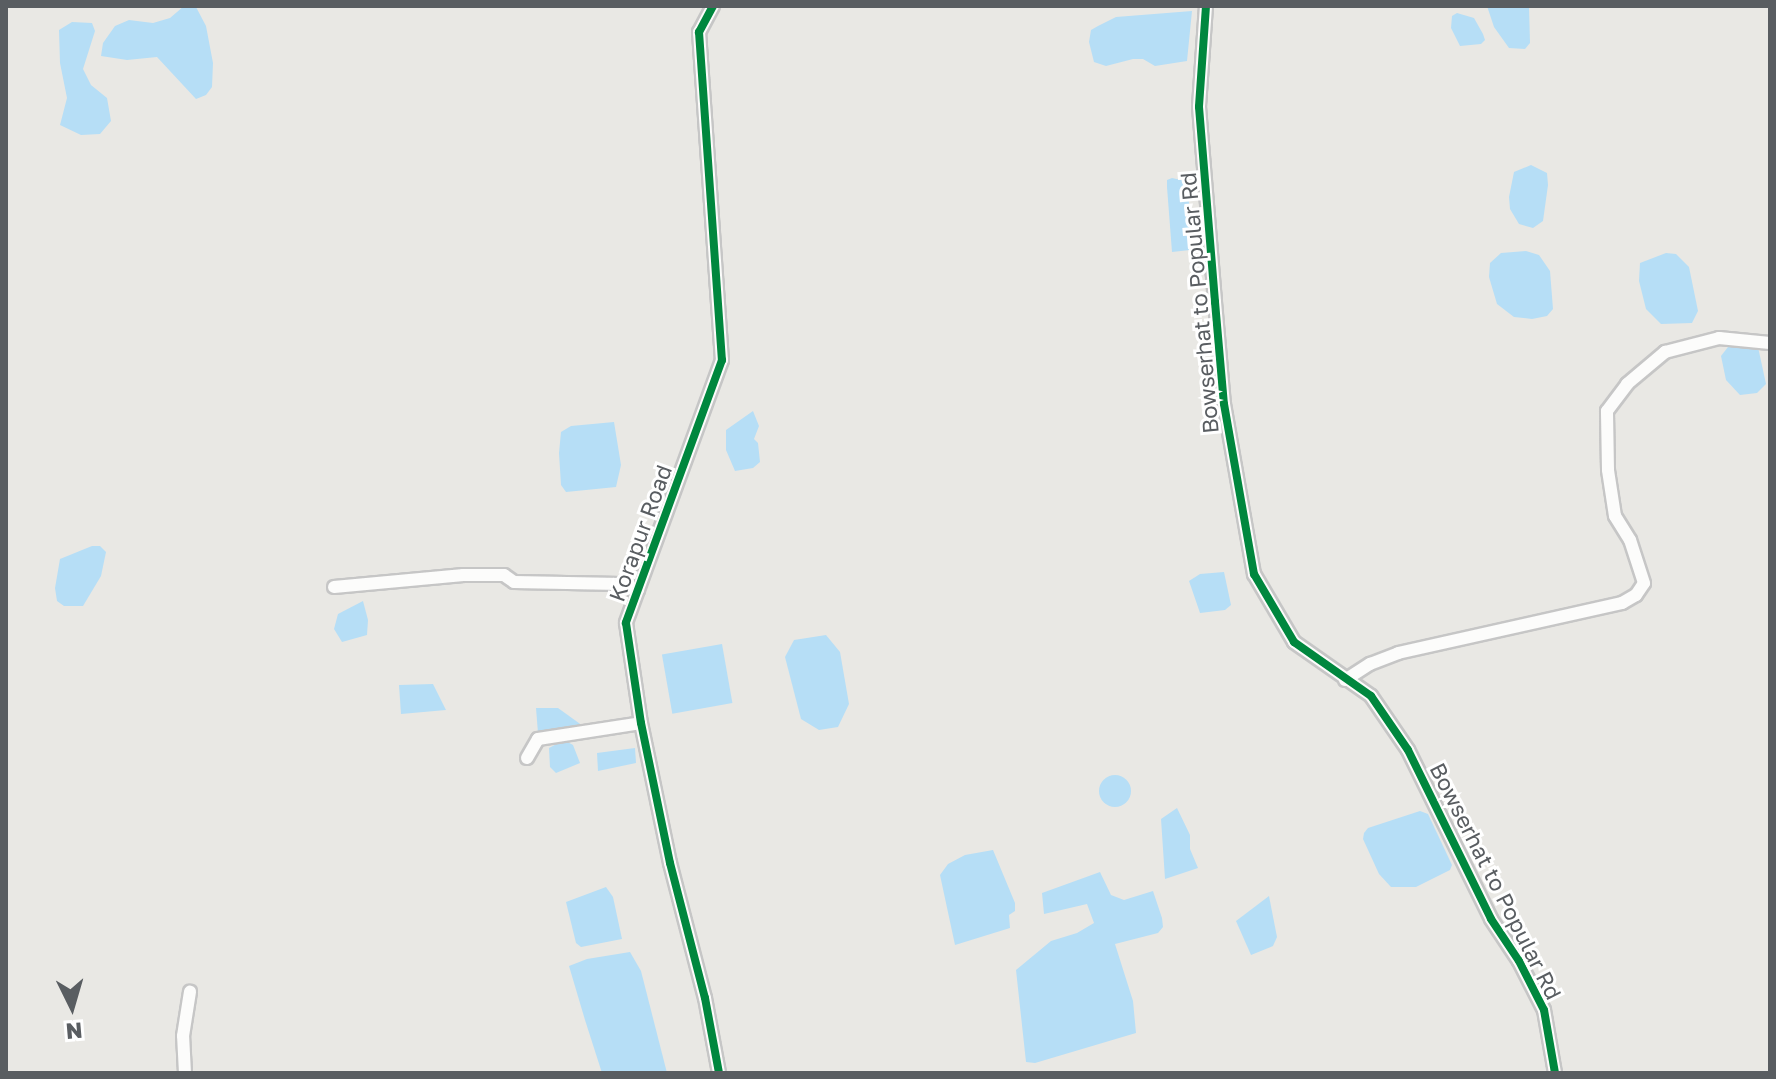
<!DOCTYPE html>
<html>
<head>
<meta charset="utf-8">
<style>
	body { margin:0 }
	#map { position:relative; width:1776px; height:1079px; overflow:hidden; background:#e9e8e4; font-family:"Golos Text",sans-serif }
	div>[style] { position:absolute }
	[style*='--x'] { left:calc(var(--x)*1px); top:calc(var(--y)*1px); width:calc(var(--w)*1px); rotate:calc(var(--a)*1deg) }
	.water>* { inset:0; background:#b6def6; transform-origin:0 0 }
	.round { border-radius:50% }
	.roads { filter:drop-shadow(2px 0 #c6c6c6) drop-shadow(-2px 0 #c6c6c6) drop-shadow(0 2px #c6c6c6) drop-shadow(0 -2px #c6c6c6) }
	.street>* { height:12px; margin:-6px; padding:0 6px; transform-origin:6px; border-radius:6px; background:#fcfcfb }
	.cycleway>* { height:8px; margin:-4px; padding:0 4px; transform-origin:4px; border-radius:4px; background:#00873e }
	span { translate:-50% -50%; white-space:nowrap; text-align:center; line-height:1.15; -webkit-text-stroke:6px #fff; paint-order:stroke }
	.street-label { font-size:22px; color:#595d61 }
	.frame { position:absolute; inset:0; border:8px solid #595d61; pointer-events:none }
	.north { position:absolute; left:32px; top:967px; width:80px; height:80px; -webkit-text-stroke:6px #fff; paint-order:stroke; rotate:175deg; font-size:22px; font-weight:700; line-height:32px; text-align:center; color:#595d61 }
	.north::after { content:''; display:block; margin:auto; width:28px; height:36px; background:#595d61; clip-path:polygon(50% 0,100% 100%,50% 72%,0 100%) }
</style>
</head>
<body>
<div id="map">
	<div class="water">
		<div style="clip-path:polygon(184px 6px,196px 7px,206px 26px,213px 63px,212px 87px,206px 95px,196px 99px,157px 57px,127px 60px,101px 56px,103px 43px,115px 26px,129px 20px,153px 23px,170px 18px)"></div>
		<div style="clip-path:polygon(1487px 6px,1529px 6px,1530px 43px,1525px 49px,1509px 48px,1494px 27px)"></div>
		<div style="clip-path:polygon(1192px 11px,1187px 61px,1155px 66px,1143px 59px,1133px 59px,1106px 66px,1094px 62px,1089px 42px,1091px 30px,1098px 26px,1116px 17px)"></div>
		<div style="clip-path:polygon(1457px 13px,1474px 18px,1483px 34px,1485px 40px,1481px 44px,1460px 46px,1451px 28px,1452px 16px)"></div>
		<div style="clip-path:polygon(72px 22px,92px 23px,95px 31px,83px 69px,91px 85px,107px 98px,111px 121px,100px 134px,81px 135px,60px 125px,67px 98px,60px 63px,59px 30px)"></div>
		<div style="clip-path:polygon(1531px 165px,1547px 173px,1548px 185px,1543px 221px,1533px 228px,1519px 224px,1510px 209px,1509px 197px,1514px 172px)"></div>
		<div style="clip-path:polygon(1172px 178px,1186px 181px,1194px 239px,1195px 247px,1190px 250px,1172px 252px,1167px 187px,1167px 180px)"></div>
		<div style="clip-path:polygon(1526px 251px,1539px 255px,1550px 271px,1553px 309px,1547px 316px,1532px 319px,1514px 317px,1497px 304px,1489px 277px,1490px 263px,1501px 253px)"></div>
		<div style="clip-path:polygon(1666px 253px,1676px 254px,1689px 267px,1698px 311px,1692px 323px,1661px 324px,1646px 309px,1639px 281px,1640px 263px)"></div>
		<div style="clip-path:polygon(1744px 343px,1758px 347px,1766px 384px,1757px 393px,1740px 395px,1726px 380px,1721px 356px,1728px 347px)"></div>
		<div style="clip-path:polygon(753px 411px,759px 426px,754px 439px,758px 443px,760px 462px,753px 468px,735px 471px,726px 450px,726px 430px)"></div>
		<div style="clip-path:polygon(614px 422px,621px 465px,616px 487px,566px 492px,561px 485px,559px 453px,561px 432px,571px 426px)"></div>
		<div style="clip-path:polygon(92px 546px,100px 546px,106px 552px,101px 576px,83px 606px,64px 606px,57px 601px,55px 588px,60px 559px)"></div>
		<div style="clip-path:polygon(1224px 572px,1231px 605px,1225px 610px,1200px 613px,1189px 581px,1200px 574px)"></div>
		<div style="clip-path:polygon(363px 601px,368px 620px,367px 635px,342px 642px,334px 629px,338px 614px)"></div>
		<div style="clip-path:polygon(826px 635px,840px 652px,849px 704px,838px 727px,819px 730px,801px 719px,785px 657px,794px 640px)"></div>
		<div style="left:722px;top:644px;width:60px;height:61px;rotate:80deg"></div>
		<div style="clip-path:polygon(433px 684px,446px 710px,401px 714px,399px 685px)"></div>
		<div style="clip-path:polygon(536px 708px,558px 708px,583px 726px,538px 733px)"></div>
		<div style="clip-path:polygon(564px 740px,573px 745px,580px 763px,556px 773px,550px 767px,549px 748px)"></div>
		<div style="clip-path:polygon(635px 748px,636px 763px,598px 771px,597px 753px)"></div>
		<div class="round" style="left:1099px;top:775px;width:32px;height:32px"></div>
		<div style="clip-path:polygon(1177px 808px,1190px 835px,1190px 849px,1198px 868px,1165px 879px,1161px 819px)"></div>
		<div style="clip-path:polygon(1420px 811px,1428px 814px,1452px 865px,1450px 870px,1416px 887px,1391px 887px,1379px 874px,1363px 839px,1364px 833px,1368px 828px)"></div>
		<div style="clip-path:polygon(993px 850px,1015px 903px,1015px 911px,1009px 915px,1010px 928px,955px 945px,940px 875px,948px 864px,965px 855px)"></div>
		<div style="clip-path:polygon(1100px 872px,1111px 895px,1124px 900px,1153px 891px,1162px 918px,1163px 927px,1158px 933px,1115px 944px,1133px 1001px,1136px 1033px,1035px 1063px,1026px 1062px,1016px 970px,1051px 941px,1077px 933px,1094px 923px,1087px 904px,1044px 914px,1042px 893px)"></div>
		<div style="clip-path:polygon(606px 887px,613px 897px,622px 939px,581px 947px,576px 943px,566px 902px)"></div>
		<div style="clip-path:polygon(1269px 896px,1277px 937px,1273px 946px,1251px 955px,1236px 921px)"></div>
		<div style="clip-path:polygon(630px 952px,641px 971px,667px 1073px,602px 1073px,585px 1020px,569px 966px,587px 959px)"></div>
	</div>
	<div class="roads">
		<div class="street">
			<div style="--x:713;--y:6;--w:30;--a:118"></div>
			<div style="--x:699;--y:32;--w:329;--a:86"></div>
			<div style="--x:722;--y:360;--w:280;--a:110.1"></div>
			<div style="--x:626;--y:623;--w:101;--a:81.5"></div>
			<div style="--x:641;--y:723;--w:143;--a:78.3"></div>
			<div style="--x:670;--y:863;--w:139;--a:75.5"></div>
			<div style="--x:705;--y:998;--w:76;--a:79.4"></div>
			<div style="--x:1206;--y:6;--w:101;--a:94"></div>
			<div style="--x:1199;--y:107;--w:196;--a:85.3"></div>
			<div style="--x:1215;--y:302;--w:102;--a:85"></div>
			<div style="--x:1224;--y:404;--w:173;--a:80"></div>
			<div style="--x:1254;--y:574;--w:79;--a:59.5"></div>
			<div style="--x:1294;--y:642;--w:94;--a:35"></div>
			<div style="--x:1371;--y:696;--w:65;--a:55.6"></div>
			<div style="--x:1408;--y:750;--w:188;--a:63.8"></div>
			<div style="--x:1491;--y:919;--w:50;--a:56.3"></div>
			<div style="--x:1519;--y:961;--w:55;--a:63"></div>
			<div style="--x:1544;--y:1010;--w:64;--a:80.1"></div>
			<div style="--x:334;--y:587;--w:130;--a:-5.3"></div>
			<div style="--x:463;--y:575;--w:41;--a:0"></div>
			<div style="--x:504;--y:575;--w:12;--a:35"></div>
			<div style="--x:514;--y:582;--w:106;--a:1.1"></div>
			<div style="--x:620;--y:584;--w:19;--a:18"></div>
			<div style="--x:1345;--y:680;--w:30;--a:-33"></div>
			<div style="--x:1370;--y:664;--w:30;--a:-21"></div>
			<div style="--x:1398;--y:653;--w:230;--a:-12.6"></div>
			<div style="--x:1622;--y:603;--w:16;--a:-30"></div>
			<div style="--x:1636;--y:595;--w:14;--a:-56"></div>
			<div style="--x:1644;--y:583;--w:45;--a:-108"></div>
			<div style="--x:1630;--y:540;--w:28;--a:-122"></div>
			<div style="--x:1615;--y:516;--w:47;--a:-98.7"></div>
			<div style="--x:1608;--y:470;--w:59;--a:-91"></div>
			<div style="--x:1607;--y:411;--w:34;--a:-53"></div>
			<div style="--x:1627;--y:384;--w:50;--a:-40.1"></div>
			<div style="--x:1665;--y:352;--w:56;--a:-14.5"></div>
			<div style="--x:1719;--y:338;--w:51;--a:5.6"></div>
			<div style="--x:527;--y:758;--w:22;--a:-60"></div>
			<div style="--x:538;--y:739;--w:104;--a:-8.8"></div>
			<div style="--x:185;--y:1073;--w:37;--a:-93"></div>
			<div style="--x:183;--y:1036;--w:45;--a:-81"></div>
		</div>
	</div>
	<div class="cycleway">
		<div style="--x:713;--y:6;--w:30;--a:118"></div>
		<div style="--x:699;--y:32;--w:329;--a:86"></div>
		<div style="--x:722;--y:360;--w:280;--a:110.1"></div>
		<div style="--x:626;--y:623;--w:101;--a:81.5"></div>
		<div style="--x:641;--y:723;--w:143;--a:78.3"></div>
		<div style="--x:670;--y:863;--w:139;--a:75.5"></div>
		<div style="--x:705;--y:998;--w:76;--a:79.4"></div>
		<div style="--x:1206;--y:6;--w:101;--a:94"></div>
		<div style="--x:1199;--y:107;--w:196;--a:85.3"></div>
		<div style="--x:1215;--y:302;--w:102;--a:85"></div>
		<div style="--x:1224;--y:404;--w:173;--a:80"></div>
		<div style="--x:1254;--y:574;--w:79;--a:59.5"></div>
		<div style="--x:1294;--y:642;--w:94;--a:35"></div>
		<div style="--x:1371;--y:696;--w:65;--a:55.6"></div>
		<div style="--x:1408;--y:750;--w:188;--a:63.8"></div>
		<div style="--x:1491;--y:919;--w:50;--a:56.3"></div>
		<div style="--x:1519;--y:961;--w:55;--a:63"></div>
		<div style="--x:1544;--y:1010;--w:64;--a:80.1"></div>
	</div>
	<div class="street-label">
		<span style="left:1199px;top:303px;rotate:-95deg">Bowserhat to Popular Rd</span>
		<span style="left:640px;top:533px;rotate:-70deg">Korapur Road</span>
		<span style="left:1496px;top:881px;rotate:63deg">Bowserhat to Popular Rd</span>
	</div>
	<div class="frame"></div>
	<div class="north">N</div>
</div>
</body>
</html>
